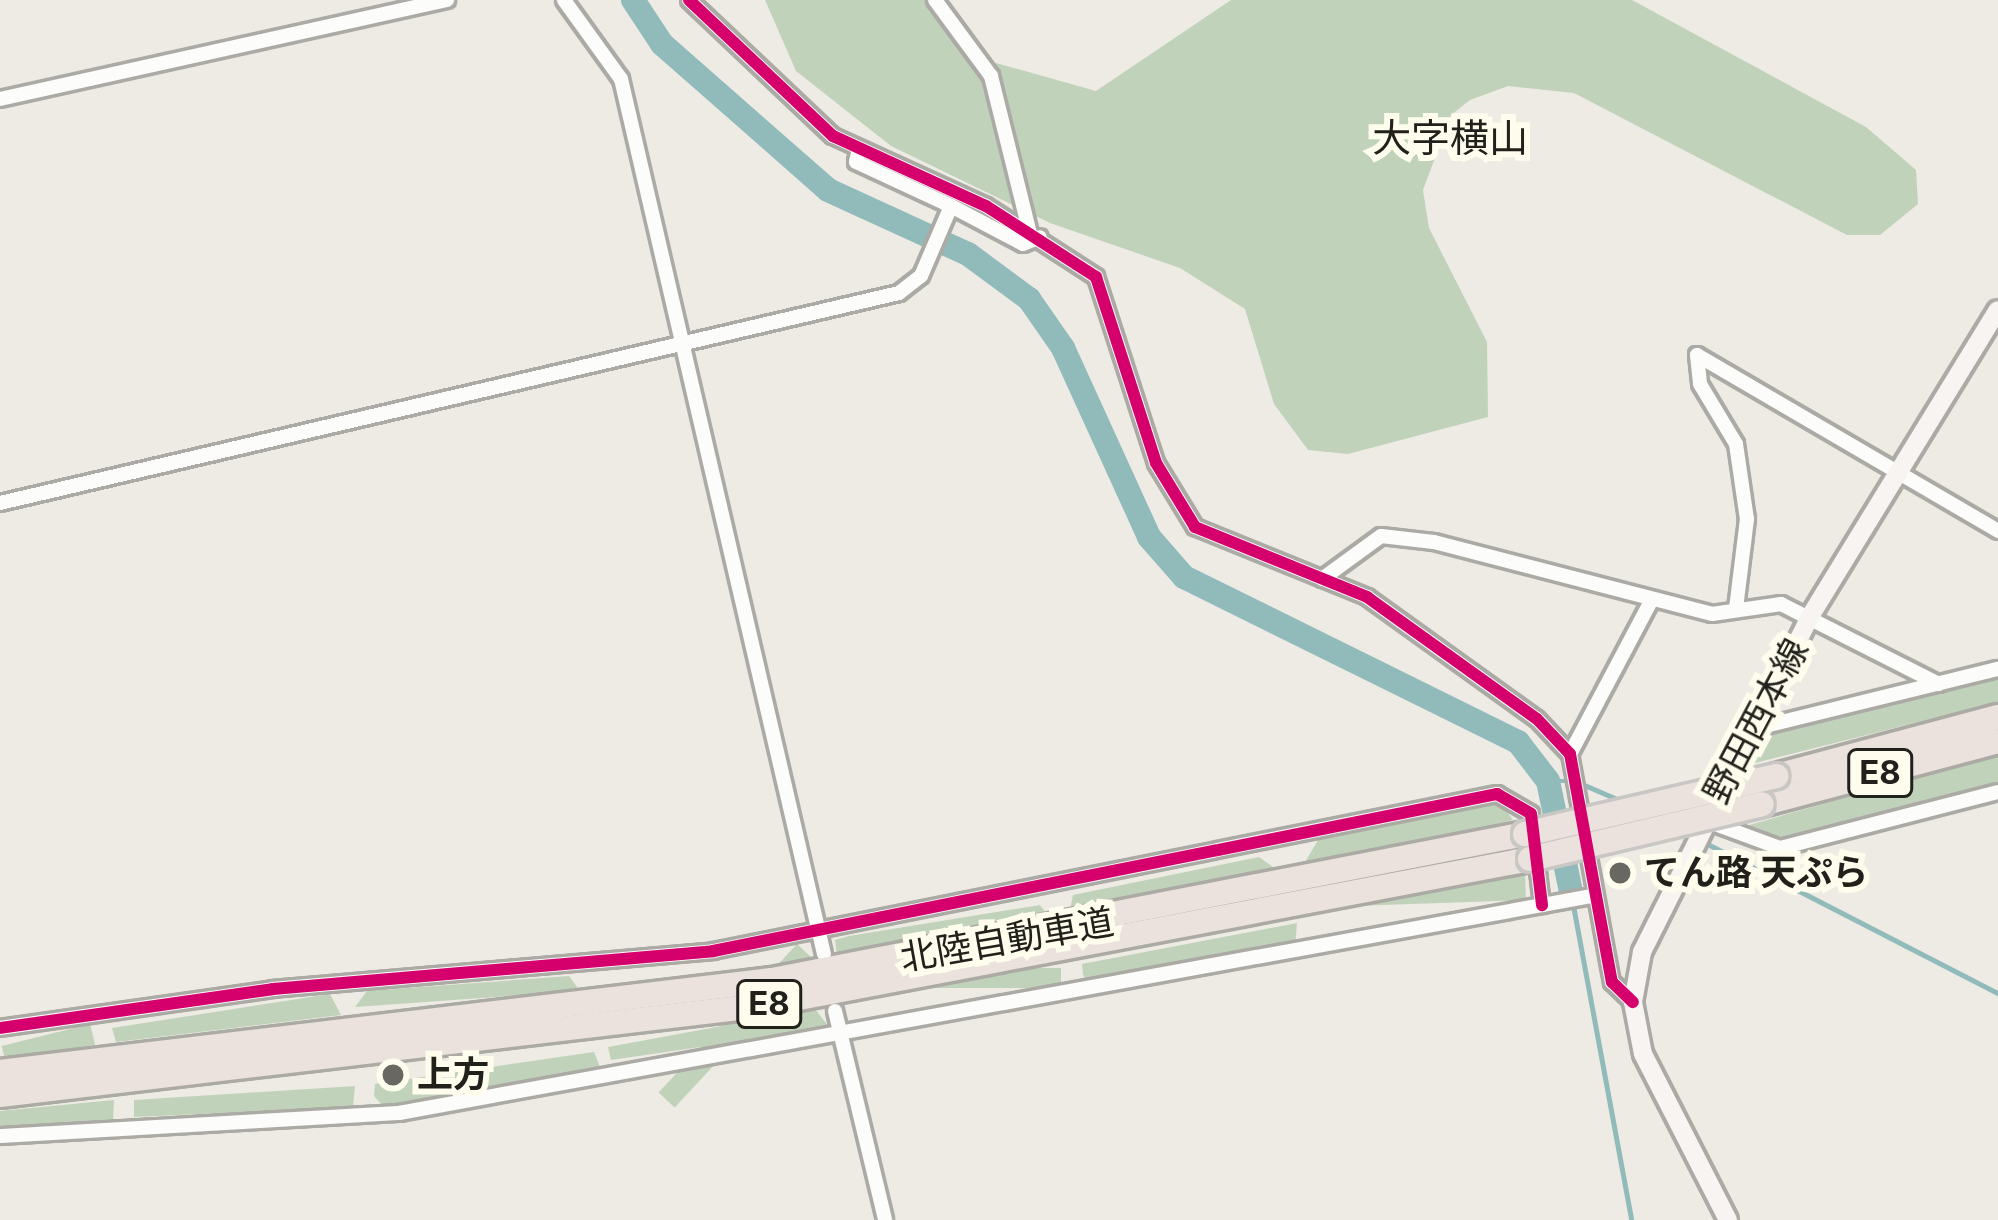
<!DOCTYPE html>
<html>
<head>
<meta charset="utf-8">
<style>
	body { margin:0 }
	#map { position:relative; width:1998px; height:1220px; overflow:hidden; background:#edebe4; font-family:Inter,"Noto Sans JP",sans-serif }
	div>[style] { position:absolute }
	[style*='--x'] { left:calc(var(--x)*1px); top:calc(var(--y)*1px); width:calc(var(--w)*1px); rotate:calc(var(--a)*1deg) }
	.forest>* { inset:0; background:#c1d2bb; transform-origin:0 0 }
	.stream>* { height:4.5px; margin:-2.25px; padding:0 2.25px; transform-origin:2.25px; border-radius:2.25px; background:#91bbbb }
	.river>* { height:24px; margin:-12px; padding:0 12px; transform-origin:12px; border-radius:12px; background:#91bbbb }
	.roads { filter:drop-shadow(3px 0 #abaaa4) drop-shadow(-3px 0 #abaaa4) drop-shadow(0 3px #abaaa4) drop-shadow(0 -3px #abaaa4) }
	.minor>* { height:14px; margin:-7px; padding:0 7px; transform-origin:7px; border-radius:7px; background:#fcfcfb }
	.secondary>* { height:18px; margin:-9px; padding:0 9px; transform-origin:9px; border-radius:9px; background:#f7f4f2 }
	.motorway>* { height:24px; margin:-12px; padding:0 12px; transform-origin:12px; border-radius:12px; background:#ece2dd }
	.bridges { filter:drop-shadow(3px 0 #c8c7c3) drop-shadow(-3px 0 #c8c7c3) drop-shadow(0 3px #c8c7c3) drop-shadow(0 -3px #c8c7c3) }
	.motorway-bridge>* { height:24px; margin:-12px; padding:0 12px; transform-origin:12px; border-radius:12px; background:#ece2dd }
	.cycleway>* { height:12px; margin:-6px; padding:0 6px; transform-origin:6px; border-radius:6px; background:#d6006c }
	.dots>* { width:33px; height:33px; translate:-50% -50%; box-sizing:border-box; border:6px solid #fefced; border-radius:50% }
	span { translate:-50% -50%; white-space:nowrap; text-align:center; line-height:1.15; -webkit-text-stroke:12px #fefced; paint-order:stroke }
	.shield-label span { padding:3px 9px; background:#fefced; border:3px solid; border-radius:9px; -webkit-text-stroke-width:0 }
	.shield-label { font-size:33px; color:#21201b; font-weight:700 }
	.street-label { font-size:36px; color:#21201b }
	.poi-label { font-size:36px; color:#21201b; font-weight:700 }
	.left { translate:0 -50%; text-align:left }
	.neighbourhood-label { font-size:39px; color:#21201b }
</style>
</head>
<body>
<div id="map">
	<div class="forest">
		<div style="clip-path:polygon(765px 0,943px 0,989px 61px,1096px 91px,1231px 0,1632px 0,1866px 127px,1916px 170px,1918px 204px,1880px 235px,1847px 235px,1574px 93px,1508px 86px,1470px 100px,1451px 115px,1423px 190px,1429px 228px,1487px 342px,1488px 417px,1348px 454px,1308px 450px,1274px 404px,1245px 309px,1180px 268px,1050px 223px,891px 146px,796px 71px)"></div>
		<div style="clip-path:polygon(1998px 668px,1998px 702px,1731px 769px,1753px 729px)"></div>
		<div style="clip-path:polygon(1998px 754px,1998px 784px,1779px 840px,1735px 829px)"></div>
		<div style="clip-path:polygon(1501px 803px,1513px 820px,1301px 869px,1318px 840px)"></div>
		<div style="clip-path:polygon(1259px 857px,1284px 875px,1069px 915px,1073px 895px)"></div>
		<div style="left:1525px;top:874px;width:26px;height:214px;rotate:88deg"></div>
		<div style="clip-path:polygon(1040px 905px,1051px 920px,837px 956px,835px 940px,849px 936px)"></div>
		<div style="clip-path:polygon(1297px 923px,1295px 948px,1088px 985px,1083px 974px,1082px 964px)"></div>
		<div style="left:797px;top:944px;width:22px;height:203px;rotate:43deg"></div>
		<div style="left:1061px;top:968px;width:20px;height:217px;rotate:90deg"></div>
		<div style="clip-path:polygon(569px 976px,580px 991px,355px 1007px,367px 991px)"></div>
		<div style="clip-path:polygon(330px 994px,341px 1015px,116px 1042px,112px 1028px)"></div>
		<div style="clip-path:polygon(815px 1009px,830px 1028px,611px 1060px,608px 1047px)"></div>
		<div style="left:90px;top:1024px;width:21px;height:91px;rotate:76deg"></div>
		<div style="clip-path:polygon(594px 1052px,600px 1067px,423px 1104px,384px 1107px,374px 1096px,375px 1084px)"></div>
		<div style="clip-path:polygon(355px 1086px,353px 1107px,134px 1117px,134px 1100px)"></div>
		<div style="clip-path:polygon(114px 1100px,113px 1122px,0 1130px,0 1111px)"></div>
	</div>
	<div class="stream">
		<div style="--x:1548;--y:781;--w:21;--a:0"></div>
		<div style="--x:1580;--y:783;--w:48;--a:23.4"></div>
		<div style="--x:1704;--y:842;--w:331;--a:27.2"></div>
		<div style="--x:1571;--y:892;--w:334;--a:79.5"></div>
	</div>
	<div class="river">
		<div style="--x:633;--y:0;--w:53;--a:56.6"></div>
		<div style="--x:662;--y:44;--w:221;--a:41.3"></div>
		<div style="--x:828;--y:190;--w:154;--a:24.6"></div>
		<div style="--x:968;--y:254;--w:76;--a:36.4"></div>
		<div style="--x:1029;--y:299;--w:60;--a:55.2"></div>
		<div style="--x:1063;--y:348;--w:208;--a:65.5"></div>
		<div style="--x:1149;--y:537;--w:53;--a:48.8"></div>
		<div style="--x:1184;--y:577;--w:373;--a:26.3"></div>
		<div style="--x:1518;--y:742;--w:49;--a:52.4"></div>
		<div style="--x:1548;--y:781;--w:113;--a:78.3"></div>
	</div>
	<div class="roads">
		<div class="minor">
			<div style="--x:564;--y:0;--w:97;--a:54.2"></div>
			<div style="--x:621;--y:79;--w:898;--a:76.94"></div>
			<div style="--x:689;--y:0;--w:198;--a:43.4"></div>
			<div style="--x:833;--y:136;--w:168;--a:24.6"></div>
			<div style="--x:986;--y:206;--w:131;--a:32.8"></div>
			<div style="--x:1096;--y:277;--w:195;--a:72.1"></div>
			<div style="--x:1156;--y:463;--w:75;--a:58.6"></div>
			<div style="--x:1195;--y:527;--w:186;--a:22.1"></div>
			<div style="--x:1367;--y:597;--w:209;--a:35.7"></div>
			<div style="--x:1537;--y:719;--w:48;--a:46.7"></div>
			<div style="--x:1570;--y:754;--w:232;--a:79.6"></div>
			<div style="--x:1612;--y:982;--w:29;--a:44"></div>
			<div style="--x:935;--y:0;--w:94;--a:53.6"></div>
			<div style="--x:991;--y:76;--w:159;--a:76.1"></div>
			<div style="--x:0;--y:99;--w:458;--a:-12.5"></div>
			<div style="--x:859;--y:149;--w:13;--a:103"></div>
			<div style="--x:856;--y:162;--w:105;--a:24.9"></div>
			<div style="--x:1697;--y:355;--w:349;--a:30.3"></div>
			<div style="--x:1697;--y:355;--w:29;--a:84"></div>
			<div style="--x:1700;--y:384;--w:70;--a:59"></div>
			<div style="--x:1736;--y:444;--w:76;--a:81.7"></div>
			<div style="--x:1747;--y:519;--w:91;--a:97"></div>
			<div style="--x:0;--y:503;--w:923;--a:-13.15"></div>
			<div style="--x:899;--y:293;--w:28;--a:-38"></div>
			<div style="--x:921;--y:276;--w:76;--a:-66.8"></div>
			<div style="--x:951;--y:206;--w:81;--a:27.8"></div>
			<div style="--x:1023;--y:244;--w:18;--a:-22"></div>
			<div style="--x:1322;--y:579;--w:73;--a:-36.1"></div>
			<div style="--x:1381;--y:536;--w:53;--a:6.5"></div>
			<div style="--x:1434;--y:542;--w:287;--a:14.5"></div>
			<div style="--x:1712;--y:614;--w:70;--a:-8.2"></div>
			<div style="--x:1781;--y:604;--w:177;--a:26.9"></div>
			<div style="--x:1753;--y:729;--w:252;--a:-13.8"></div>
			<div style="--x:1570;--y:754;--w:171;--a:-62.1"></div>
			<div style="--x:1704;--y:820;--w:81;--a:20.2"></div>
			<div style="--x:1780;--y:848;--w:225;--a:-14.4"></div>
			<div style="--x:835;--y:1011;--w:215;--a:76.5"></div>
			<div style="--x:0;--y:1028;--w:276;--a:-8.1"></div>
			<div style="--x:273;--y:989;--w:442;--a:-4.9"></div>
			<div style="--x:713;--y:951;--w:800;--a:-11.32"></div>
			<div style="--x:1497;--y:794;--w:39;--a:30"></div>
			<div style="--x:1531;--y:814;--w:92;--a:83.1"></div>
			<div style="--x:0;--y:1136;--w:400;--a:-3.3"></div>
			<div style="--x:399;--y:1113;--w:1213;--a:-10.31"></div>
		</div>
		<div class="secondary">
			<div style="--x:1728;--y:1220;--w:186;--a:-117.1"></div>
			<div style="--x:1643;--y:1054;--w:53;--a:-100.9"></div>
			<div style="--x:1633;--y:1002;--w:51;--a:-79.8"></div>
			<div style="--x:1642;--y:952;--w:373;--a:-63.4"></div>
			<div style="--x:1809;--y:618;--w:361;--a:-58.5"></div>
		</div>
		<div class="motorway">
			<div style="--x:1776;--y:776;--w:230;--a:-14.9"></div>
			<div style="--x:1762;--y:804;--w:244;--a:-14.9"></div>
			<div style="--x:0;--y:1072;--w:777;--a:-6.8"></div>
			<div style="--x:772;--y:980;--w:767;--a:-10.97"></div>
			<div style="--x:0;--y:1095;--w:762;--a:-6.71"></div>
			<div style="--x:757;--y:1006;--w:787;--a:-10.77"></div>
		</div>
	</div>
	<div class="bridges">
		<div class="motorway-bridge">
			<div style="--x:1525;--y:834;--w:258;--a:-13"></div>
			<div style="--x:1530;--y:859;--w:238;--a:-13.3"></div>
		</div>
	</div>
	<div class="cycleway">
		<div style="--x:689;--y:0;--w:198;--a:43.4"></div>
		<div style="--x:833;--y:136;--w:168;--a:24.6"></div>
		<div style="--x:986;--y:206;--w:131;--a:32.8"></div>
		<div style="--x:1096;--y:277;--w:195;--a:72.1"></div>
		<div style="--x:1156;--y:463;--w:75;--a:58.6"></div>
		<div style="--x:1195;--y:527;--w:186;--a:22.1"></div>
		<div style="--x:1367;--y:597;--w:209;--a:35.7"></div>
		<div style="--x:1537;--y:719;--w:48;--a:46.7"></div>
		<div style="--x:1570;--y:754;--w:232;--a:79.6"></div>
		<div style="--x:1612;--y:982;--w:29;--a:44"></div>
		<div style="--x:0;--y:1028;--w:276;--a:-8.1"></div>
		<div style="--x:273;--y:989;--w:442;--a:-4.9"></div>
		<div style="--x:713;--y:951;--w:800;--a:-11.32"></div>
		<div style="--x:1497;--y:794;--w:39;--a:30"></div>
		<div style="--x:1531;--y:814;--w:92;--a:83.1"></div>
	</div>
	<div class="dots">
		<div style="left:1620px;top:873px;background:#686761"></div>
		<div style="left:393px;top:1075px;background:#686761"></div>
	</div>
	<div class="shield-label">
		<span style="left:1880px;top:773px">E8</span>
		<span style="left:769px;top:1004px">E8</span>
	</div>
	<div class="street-label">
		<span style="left:1756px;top:721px;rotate:-62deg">野田西本線</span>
		<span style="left:1007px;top:940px;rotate:-10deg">北陸自動車道</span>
	</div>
	<div class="poi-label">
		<span class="left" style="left:1644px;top:873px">てん路 天ぷら</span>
		<span class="left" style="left:417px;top:1075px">上方</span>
	</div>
	<div class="neighbourhood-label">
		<span style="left:1450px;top:138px">大字横山</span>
	</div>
</div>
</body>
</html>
